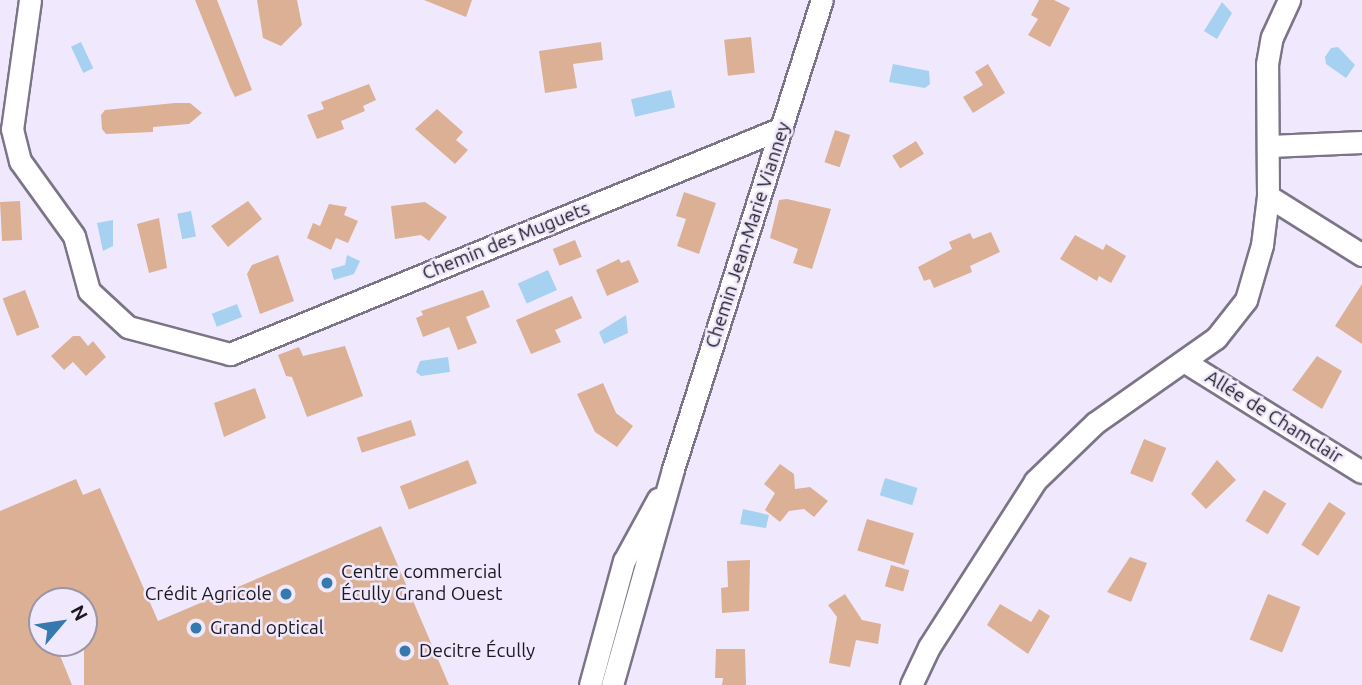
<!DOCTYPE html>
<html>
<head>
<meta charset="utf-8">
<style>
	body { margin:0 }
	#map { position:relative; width:1362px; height:685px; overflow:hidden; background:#f0e9fd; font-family:Ubuntu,sans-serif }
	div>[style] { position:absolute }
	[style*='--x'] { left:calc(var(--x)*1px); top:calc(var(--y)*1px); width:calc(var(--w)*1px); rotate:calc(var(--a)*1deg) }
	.water>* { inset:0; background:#a6d1f0; transform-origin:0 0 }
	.building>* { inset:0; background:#dbb094; transform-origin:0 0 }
	.roads { filter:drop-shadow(2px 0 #7c7587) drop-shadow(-2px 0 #7c7587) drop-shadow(0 2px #7c7587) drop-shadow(0 -2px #7c7587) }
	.minor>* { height:21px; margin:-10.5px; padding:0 10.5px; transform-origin:10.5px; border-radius:10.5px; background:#fff }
	.dots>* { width:19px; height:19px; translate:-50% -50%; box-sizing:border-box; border:4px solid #f0e9fd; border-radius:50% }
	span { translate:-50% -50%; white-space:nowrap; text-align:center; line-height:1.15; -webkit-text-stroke:5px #f0e9fd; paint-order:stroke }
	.street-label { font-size:19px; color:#1b1820 }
	.poi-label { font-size:19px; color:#1b1820 }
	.left { translate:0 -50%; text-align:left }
	.right { translate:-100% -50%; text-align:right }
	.north { position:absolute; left:28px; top:587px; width:70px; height:70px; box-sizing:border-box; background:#f0e9fd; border:2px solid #9b95a5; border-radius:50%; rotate:61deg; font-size:19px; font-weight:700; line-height:28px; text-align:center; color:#1b1820 }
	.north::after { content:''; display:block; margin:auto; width:24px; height:32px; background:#3579af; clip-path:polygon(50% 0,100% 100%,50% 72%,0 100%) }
</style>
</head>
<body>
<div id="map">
	<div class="water">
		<div style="clip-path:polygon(1222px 2px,1232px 13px,1217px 39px,1204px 31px)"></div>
		<div style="left:81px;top:42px;width:29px;height:11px;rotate:65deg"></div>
		<div style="clip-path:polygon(1338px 47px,1355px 65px,1346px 78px,1326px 64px,1325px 57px,1331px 48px)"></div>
		<div style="clip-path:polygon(893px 64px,929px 71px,930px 84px,925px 88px,889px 82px)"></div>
		<div style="left:671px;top:90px;width:18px;height:41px;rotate:77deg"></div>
		<div style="left:191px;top:211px;width:26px;height:14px;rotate:79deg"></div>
		<div style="clip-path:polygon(113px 220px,113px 246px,103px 251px,97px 223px)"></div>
		<div style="clip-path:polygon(347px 255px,360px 261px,354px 274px,334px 280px,331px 269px,345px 265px)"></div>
		<div style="left:548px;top:270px;width:22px;height:33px;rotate:66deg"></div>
		<div style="left:237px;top:304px;width:14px;height:27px;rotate:69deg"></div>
		<div style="clip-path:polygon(626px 315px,628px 333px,604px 344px,599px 332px)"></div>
		<div style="clip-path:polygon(448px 357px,450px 372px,421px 376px,416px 372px,420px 361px)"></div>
		<div style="left:885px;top:478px;width:34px;height:18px;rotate:17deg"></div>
		<div style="clip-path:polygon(743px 509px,769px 515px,766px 528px,740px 524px)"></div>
	</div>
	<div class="building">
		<div style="clip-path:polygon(195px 0,217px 0,252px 90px,235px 97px,230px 87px)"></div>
		<div style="clip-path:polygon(257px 0,297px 0,302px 25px,281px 46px,263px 38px)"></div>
		<div style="clip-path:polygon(424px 0,472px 0,466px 17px)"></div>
		<div style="clip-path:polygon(1039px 0,1054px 0,1070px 8px,1050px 47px,1028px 35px,1038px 19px,1031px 15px)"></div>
		<div style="left:751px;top:37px;width:36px;height:27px;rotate:84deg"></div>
		<div style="clip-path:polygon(601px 42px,603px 60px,573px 64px,577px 88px,545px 93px,539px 51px)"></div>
		<div style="clip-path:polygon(988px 64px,1005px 93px,973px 113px,963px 97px,983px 85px,975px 72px)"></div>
		<div style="clip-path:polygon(369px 84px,376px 100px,363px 106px,365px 111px,341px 121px,344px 129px,317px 139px,307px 115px,324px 109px,321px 102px)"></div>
		<div style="clip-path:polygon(175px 103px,190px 103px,202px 113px,189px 124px,153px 127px,153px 132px,106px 134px,102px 129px,101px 115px,105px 110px)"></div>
		<div style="clip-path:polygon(437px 109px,463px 132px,456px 140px,468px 150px,455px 164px,415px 129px)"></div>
		<div style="left:835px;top:130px;width:16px;height:34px;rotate:18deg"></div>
		<div style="left:916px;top:141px;width:15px;height:28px;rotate:58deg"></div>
		<div style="clip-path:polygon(684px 192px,716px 203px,699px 254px,677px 246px,686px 219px,676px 216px)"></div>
		<div style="clip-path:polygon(787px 199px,831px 209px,812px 269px,793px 263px,798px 249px,770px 238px,779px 200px)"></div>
		<div style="left:20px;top:201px;width:39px;height:20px;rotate:87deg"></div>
		<div style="clip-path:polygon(248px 201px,262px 219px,228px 247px,211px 226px)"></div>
		<div style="clip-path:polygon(425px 202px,447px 217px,429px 241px,421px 235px,395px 239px,391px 206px)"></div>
		<div style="clip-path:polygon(329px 204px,347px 207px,344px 215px,358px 221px,348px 243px,336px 238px,331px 250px,307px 238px,313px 223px,320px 226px)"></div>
		<div style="clip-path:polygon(159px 218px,167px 268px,149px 273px,137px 224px)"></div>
		<div style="clip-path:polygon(991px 232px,1000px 252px,970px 266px,972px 272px,934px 288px,930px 279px,924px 281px,918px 267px,952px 249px,949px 242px,970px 233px,973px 239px)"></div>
		<div style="clip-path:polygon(1075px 235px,1103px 250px,1106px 244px,1126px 256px,1111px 283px,1099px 276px,1097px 281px,1060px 259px)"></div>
		<div style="left:575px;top:240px;width:18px;height:24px;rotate:68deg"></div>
		<div style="clip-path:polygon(278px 255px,294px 301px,260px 314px,247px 274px,252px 265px)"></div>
		<div style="clip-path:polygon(619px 259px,621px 263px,629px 260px,639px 282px,607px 296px,596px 270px)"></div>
		<div style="clip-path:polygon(1362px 284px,1362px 344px,1335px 326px)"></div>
		<div style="left:25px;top:290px;width:40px;height:24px;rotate:69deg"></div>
		<div style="clip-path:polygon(483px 290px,490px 307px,466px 317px,477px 343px,458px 350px,449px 327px,423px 337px,416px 318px,423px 315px,421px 311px)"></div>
		<div style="clip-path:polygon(572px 296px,582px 318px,555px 330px,561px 342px,531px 354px,516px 320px)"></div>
		<div style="clip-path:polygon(73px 336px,80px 336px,88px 346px,93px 341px,106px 357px,86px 376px,73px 362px,64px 370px,51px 356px)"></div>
		<div style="clip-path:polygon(345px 346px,363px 396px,307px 417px,292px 377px,286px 376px,278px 355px,299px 347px,303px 356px)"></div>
		<div style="clip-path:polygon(1317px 356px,1342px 371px,1322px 409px,1292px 390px)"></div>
		<div style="clip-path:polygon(603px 383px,616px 413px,633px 426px,617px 447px,595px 432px,577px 394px)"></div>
		<div style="clip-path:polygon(255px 388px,266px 418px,224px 437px,214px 403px)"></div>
		<div style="left:411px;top:420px;width:16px;height:57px;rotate:72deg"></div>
		<div style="left:1144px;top:439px;width:24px;height:37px;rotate:22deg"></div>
		<div style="left:468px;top:460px;width:25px;height:73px;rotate:69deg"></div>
		<div style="clip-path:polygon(1217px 460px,1236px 480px,1206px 509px,1191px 494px)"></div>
		<div style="clip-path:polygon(780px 464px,794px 474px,795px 489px,810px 487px,828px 501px,814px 517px,804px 509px,789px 511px,780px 522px,765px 510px,775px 493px,764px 484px)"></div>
		<div style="clip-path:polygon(76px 479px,83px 495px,100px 488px,158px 621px,381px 526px,449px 685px,84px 685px,84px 601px,42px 601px,42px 643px,55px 643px,72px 685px,0 685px,0 511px)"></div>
		<div style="left:1264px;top:490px;width:26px;height:36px;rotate:31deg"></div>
		<div style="left:1329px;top:502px;width:20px;height:51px;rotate:33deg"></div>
		<div style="left:867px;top:519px;width:49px;height:33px;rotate:17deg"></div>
		<div style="clip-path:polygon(1130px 557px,1147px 563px,1131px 602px,1107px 592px)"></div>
		<div style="clip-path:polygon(750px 560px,749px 611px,722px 613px,721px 588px,728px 587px,727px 561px)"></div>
		<div style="left:891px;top:565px;width:19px;height:22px;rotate:16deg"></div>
		<div style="clip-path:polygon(845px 594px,862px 620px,881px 624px,878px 644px,856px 640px,850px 667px,829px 663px,837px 617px,828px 605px)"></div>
		<div style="left:1268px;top:594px;width:35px;height:49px;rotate:22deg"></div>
		<div style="clip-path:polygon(1000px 604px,1031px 622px,1039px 609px,1050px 616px,1028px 654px,987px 625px)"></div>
		<div style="clip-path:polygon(716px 649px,745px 649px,746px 685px,722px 685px,723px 678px,715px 678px)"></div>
	</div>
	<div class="roads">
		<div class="minor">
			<div style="--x:30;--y:0;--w:130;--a:97.9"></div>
			<div style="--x:12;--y:129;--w:33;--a:76"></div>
			<div style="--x:20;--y:161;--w:92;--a:54.2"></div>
			<div style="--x:74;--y:236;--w:57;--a:74.7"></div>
			<div style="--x:89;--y:291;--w:53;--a:42.7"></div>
			<div style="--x:128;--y:327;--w:106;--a:14.8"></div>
			<div style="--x:230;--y:354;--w:596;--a:-22.27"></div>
			<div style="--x:1270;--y:146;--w:92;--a:-2.5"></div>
			<div style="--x:1268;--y:196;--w:111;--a:32.1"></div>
			<div style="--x:1185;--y:362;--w:208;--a:31.9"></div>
			<div style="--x:590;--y:685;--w:129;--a:-74.7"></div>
			<div style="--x:624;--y:561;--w:71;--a:-61.3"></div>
			<div style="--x:612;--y:685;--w:224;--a:-74.2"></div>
			<div style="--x:673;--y:469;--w:492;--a:-72.4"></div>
			<div style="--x:911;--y:685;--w:42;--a:-64.7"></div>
			<div style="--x:929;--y:647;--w:197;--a:-57.4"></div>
			<div style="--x:1035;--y:481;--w:83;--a:-44"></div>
			<div style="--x:1095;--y:423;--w:148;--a:-35.1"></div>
			<div style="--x:1216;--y:338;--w:48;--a:-51.7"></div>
			<div style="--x:1246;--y:300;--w:57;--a:-73.8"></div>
			<div style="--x:1262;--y:245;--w:49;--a:-83"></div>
			<div style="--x:1268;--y:196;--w:132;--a:-90.4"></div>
			<div style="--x:1267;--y:64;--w:27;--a:-80"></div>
			<div style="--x:1272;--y:37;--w:41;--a:-65.3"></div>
		</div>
	</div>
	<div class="dots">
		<div style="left:327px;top:583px;background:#3579af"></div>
		<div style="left:286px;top:594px;background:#3579af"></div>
		<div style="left:196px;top:628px;background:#3579af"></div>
		<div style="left:405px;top:651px;background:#3579af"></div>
	</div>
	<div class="street-label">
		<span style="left:748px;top:235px;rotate:-72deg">Chemin Jean-Marie Vianney</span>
		<span style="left:506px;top:241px;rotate:-22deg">Chemin des Muguets</span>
		<span style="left:1274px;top:417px;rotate:32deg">Allée de Chamclair</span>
	</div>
	<div class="poi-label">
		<span class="left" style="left:341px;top:583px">Centre commercial<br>Écully Grand Ouest</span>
		<span class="right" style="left:272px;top:594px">Crédit Agricole</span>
		<span class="left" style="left:210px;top:628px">Grand optical</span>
		<span class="left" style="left:419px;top:651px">Decitre Écully</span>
	</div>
	<div class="north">N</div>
</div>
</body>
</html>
